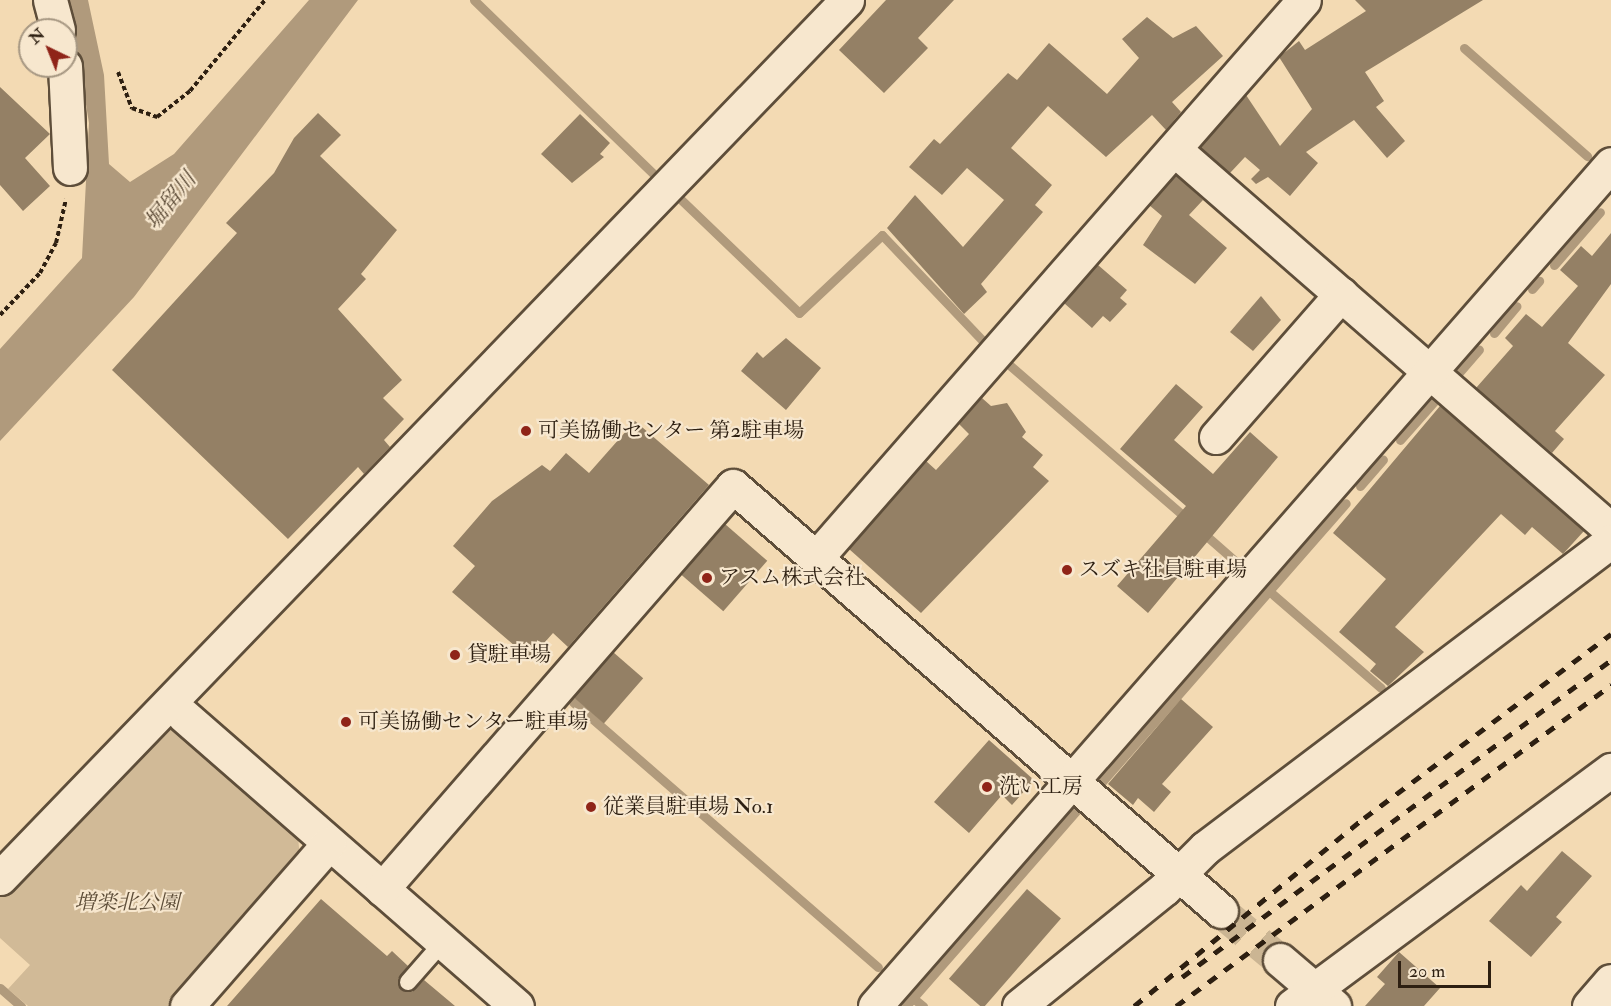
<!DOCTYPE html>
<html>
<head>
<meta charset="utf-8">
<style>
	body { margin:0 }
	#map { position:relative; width:1611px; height:1006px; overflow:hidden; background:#f3dab3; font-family:"IM FELL Double Pica","Noto Serif JP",serif }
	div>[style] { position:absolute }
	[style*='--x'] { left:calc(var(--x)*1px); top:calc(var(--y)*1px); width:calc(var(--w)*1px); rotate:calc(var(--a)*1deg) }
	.green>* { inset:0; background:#d1ba97 }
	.water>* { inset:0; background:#b09a7c }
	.stream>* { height:9px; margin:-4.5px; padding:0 4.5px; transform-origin:4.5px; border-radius:4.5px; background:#b09a7c }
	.building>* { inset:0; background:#948065; transform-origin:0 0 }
	.minor-tunnel>* { height:33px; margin-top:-16.5px; transform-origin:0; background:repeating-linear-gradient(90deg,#cbb593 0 33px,transparent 0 49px) }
	.path>* { height:4px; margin-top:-2px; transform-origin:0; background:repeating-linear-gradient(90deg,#2d1f11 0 4.5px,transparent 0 7.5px) }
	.roads { filter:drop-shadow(2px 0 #5e4e3a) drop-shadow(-2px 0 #5e4e3a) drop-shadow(0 2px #5e4e3a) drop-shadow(0 -2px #5e4e3a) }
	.service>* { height:16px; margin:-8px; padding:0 8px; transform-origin:8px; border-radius:8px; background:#f7e7ce }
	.minor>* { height:33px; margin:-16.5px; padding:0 16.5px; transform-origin:16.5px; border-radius:16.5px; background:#f7e7ce }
	.tertiary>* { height:33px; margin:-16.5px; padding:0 16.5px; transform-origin:16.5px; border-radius:16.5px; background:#f7e7ce }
	.rail>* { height:4.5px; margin-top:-2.25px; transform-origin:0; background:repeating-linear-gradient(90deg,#2d1f11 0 10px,transparent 0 20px) }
	.dots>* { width:16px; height:16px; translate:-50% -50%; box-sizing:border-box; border:3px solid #f7e7ce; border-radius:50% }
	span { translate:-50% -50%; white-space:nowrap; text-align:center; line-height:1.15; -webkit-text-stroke:4.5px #f7e7ce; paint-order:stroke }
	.poi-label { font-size:21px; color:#2d1f11 }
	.left { translate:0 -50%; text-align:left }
	.park-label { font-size:21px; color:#5e4e39; font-style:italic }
	.water-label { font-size:22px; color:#5b4a36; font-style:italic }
	.north { position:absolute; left:18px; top:18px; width:60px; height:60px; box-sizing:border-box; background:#f7e7ce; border:2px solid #a69782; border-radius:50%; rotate:317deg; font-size:16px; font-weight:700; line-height:24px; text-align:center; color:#2d1f11 }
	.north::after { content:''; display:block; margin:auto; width:21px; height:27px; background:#8f2418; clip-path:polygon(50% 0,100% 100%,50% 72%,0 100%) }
	.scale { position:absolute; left:1398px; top:961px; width:93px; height:27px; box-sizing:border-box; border:3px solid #2d1f11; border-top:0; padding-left:8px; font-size:18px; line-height:21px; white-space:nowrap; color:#2d1f11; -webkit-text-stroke:4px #f7e7ce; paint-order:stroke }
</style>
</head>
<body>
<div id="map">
	<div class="green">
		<div style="clip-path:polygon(174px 729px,298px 837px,300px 858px,171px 1006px,28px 1006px,8px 989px,30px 965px,0 938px,0 891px,154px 731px)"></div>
	</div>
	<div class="water">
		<div style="clip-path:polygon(69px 0,88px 0,104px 75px,109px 164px,130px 182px,174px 154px,309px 0,358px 0,134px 297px,0 441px,0 349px,82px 258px,89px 123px)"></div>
	</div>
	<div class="stream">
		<div style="--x:474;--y:0;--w:262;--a:44.1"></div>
		<div style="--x:1464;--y:48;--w:164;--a:41.3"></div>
		<div style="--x:672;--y:191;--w:176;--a:43.8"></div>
		<div style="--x:799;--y:313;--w:114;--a:-43.2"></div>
		<div style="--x:882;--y:235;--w:149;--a:46.4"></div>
		<div style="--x:1554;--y:265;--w:70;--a:-49"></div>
		<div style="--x:1532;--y:289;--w:11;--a:-49"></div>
		<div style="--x:1494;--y:333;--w:35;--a:-50"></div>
		<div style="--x:1006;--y:362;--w:240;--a:40.9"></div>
		<div style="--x:1456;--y:376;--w:35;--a:-49"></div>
		<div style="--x:1400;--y:440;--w:57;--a:-48.5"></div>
		<div style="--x:1360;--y:486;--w:35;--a:-49"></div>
		<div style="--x:1202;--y:532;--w:43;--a:41.2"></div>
		<div style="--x:1269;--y:591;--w:148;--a:40.9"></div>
		<div style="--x:573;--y:702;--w:404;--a:41"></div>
		<div style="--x:1100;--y:784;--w:373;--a:-48.8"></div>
		<div style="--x:0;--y:988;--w:28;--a:41"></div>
		<div style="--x:913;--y:998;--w:13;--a:39"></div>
		<div style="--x:906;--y:1006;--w:262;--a:-48.9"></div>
	</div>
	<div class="building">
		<div style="clip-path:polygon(886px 0,954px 0,918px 38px,928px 48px,884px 93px,839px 50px)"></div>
		<div style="clip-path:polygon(1355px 0,1483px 0,1365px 72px,1384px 101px,1376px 107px,1405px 141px,1387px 158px,1354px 120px,1306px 152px,1318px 163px,1290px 196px,1268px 177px,1256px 184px,1251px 179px,1260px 170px,1245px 157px,1230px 173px,1200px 147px,1246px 95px,1280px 146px,1312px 109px,1279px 57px,1299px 41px,1305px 50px,1366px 11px)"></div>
		<div style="clip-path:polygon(1147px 17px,1173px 38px,1196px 26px,1223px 56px,1172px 102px,1181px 112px,1166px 130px,1152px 115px,1106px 157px,1048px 106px,1011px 148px,1052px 185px,1035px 205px,1043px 212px,981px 284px,987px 292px,964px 314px,887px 228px,915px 195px,963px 247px,1004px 200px,967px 168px,942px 195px,909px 167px,934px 139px,940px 144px,1008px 73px,1017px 80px,1049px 43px,1107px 94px,1139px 58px,1122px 39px)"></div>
		<div style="clip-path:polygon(0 87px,50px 134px,25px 158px,50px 186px,23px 211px,0 185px)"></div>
		<div style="clip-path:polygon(318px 113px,341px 135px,320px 156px,397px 230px,361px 274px,366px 279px,338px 309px,402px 380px,383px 398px,404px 419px,384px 440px,390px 447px,364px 474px,358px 467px,288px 539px,112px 370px,237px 233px,226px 223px,274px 173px,294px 138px)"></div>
		<div style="clip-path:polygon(580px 114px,610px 143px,600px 154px,604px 157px,572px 183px,541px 154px)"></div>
		<div style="clip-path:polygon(1176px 175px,1203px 200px,1189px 215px,1227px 248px,1195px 284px,1143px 245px,1162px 216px,1149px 205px)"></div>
		<div style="clip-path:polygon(1611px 233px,1611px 284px,1568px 343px,1605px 375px,1555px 431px,1564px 439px,1552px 453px,1476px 388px,1513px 346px,1505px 338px,1526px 314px,1542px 327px,1578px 286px,1560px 270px,1581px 246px,1592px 256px)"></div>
		<div style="clip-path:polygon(1098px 265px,1127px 290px,1120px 298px,1127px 304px,1110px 322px,1103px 316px,1092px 328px,1064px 303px)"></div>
		<div style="clip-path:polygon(1261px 296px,1281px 320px,1253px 351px,1230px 332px)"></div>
		<div style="clip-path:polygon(786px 338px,821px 368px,786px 410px,741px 371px,757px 352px,763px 358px)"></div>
		<div style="clip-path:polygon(1176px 384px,1203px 407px,1174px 440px,1213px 474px,1250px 432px,1278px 457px,1148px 613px,1117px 586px,1186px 506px,1120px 449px)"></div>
		<div style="clip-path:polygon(982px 398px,991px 406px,1007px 403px,1026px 432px,1022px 437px,1043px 455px,1033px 467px,1049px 481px,921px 613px,849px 549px,926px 461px,936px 470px,969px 434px,959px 424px)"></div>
		<div style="clip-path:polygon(1440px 406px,1584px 531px,1563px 554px,1532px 527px,1525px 535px,1501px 514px,1395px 627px,1424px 652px,1388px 686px,1370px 671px,1376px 664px,1339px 632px,1386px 579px,1333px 533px)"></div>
		<div style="clip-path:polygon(635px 421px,709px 485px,568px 647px,553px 633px,530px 659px,452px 592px,475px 566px,453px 546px,492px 501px,542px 465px,550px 471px,566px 453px,589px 473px)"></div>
		<div style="left:725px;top:524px;width:56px;height:67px;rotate:41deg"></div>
		<div style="left:613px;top:652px;width:40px;height:60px;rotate:41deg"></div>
		<div style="clip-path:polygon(1181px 699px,1213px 727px,1162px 784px,1171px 792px,1154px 812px,1138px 798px,1133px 805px,1108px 784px)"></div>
		<div style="clip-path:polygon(989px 740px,1034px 780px,1012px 805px,1002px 795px,969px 833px,934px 802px)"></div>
		<div style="clip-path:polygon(1562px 851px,1592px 876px,1556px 917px,1562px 922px,1531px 957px,1489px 921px,1521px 885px,1527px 891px)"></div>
		<div style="left:1027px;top:889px;width:45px;height:119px;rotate:41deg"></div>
		<div style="clip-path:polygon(321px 899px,387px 956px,392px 951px,408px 966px,398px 979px,402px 990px,412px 992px,424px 980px,455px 1006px,227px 1006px)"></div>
		<div style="clip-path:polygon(1399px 952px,1440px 988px,1424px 1006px,1365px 1006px,1385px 984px,1377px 977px)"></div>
	</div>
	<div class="minor-tunnel">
		<div style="--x:1221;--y:911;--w:77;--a:39.7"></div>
	</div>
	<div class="path">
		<div style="--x:118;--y:72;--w:39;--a:69"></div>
		<div style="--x:132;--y:108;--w:27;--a:20"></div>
		<div style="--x:157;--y:117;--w:42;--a:-38.2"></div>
		<div style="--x:190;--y:91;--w:118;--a:-50.5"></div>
		<div style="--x:0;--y:315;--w:58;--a:-46.4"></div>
		<div style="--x:40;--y:273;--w:34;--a:-62"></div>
		<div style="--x:56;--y:243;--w:45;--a:-77.2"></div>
	</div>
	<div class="roads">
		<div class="service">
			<div style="--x:408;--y:982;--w:53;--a:-48.8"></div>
		</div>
		<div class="minor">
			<div style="--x:50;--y:0;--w:31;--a:75"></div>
			<div style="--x:65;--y:66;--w:102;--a:87.2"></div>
			<div style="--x:1174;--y:149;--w:580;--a:41.08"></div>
			<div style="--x:1216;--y:437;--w:190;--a:-48.8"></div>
			<div style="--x:816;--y:558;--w:741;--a:-48.83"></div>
			<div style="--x:183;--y:715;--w:443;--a:41.1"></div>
			<div style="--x:0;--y:878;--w:1220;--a:-46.03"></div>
			<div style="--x:382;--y:889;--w:534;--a:-48.95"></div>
			<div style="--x:733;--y:486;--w:647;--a:41.05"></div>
			<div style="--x:1280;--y:960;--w:71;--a:40.4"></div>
			<div style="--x:187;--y:1006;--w:216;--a:-48.9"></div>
			<div style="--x:1019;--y:1006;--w:186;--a:-38.9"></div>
			<div style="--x:1164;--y:889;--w:58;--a:-45"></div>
			<div style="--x:1205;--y:848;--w:509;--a:-37.1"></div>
			<div style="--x:1292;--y:1006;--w:397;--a:-36.5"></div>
			<div style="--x:1589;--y:1006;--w:33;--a:-49"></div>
		</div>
		<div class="tertiary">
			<div style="--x:875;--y:1006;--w:1118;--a:-48.84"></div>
		</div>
	</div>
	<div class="rail">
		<div style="--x:1182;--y:977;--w:533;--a:-36.46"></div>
		<div style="--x:1134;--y:1006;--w:297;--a:-39.3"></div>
		<div style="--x:1364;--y:818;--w:308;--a:-36.7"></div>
		<div style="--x:1176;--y:1006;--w:541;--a:-36.42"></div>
	</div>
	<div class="dots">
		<div style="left:526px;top:431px;background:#8f2418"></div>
		<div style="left:1067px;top:570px;background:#8f2418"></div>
		<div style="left:707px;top:578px;background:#8f2418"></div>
		<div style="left:455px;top:655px;background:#8f2418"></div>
		<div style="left:346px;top:722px;background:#8f2418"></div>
		<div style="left:987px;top:787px;background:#8f2418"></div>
		<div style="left:591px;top:807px;background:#8f2418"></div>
	</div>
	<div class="poi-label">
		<span class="left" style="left:538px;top:431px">可美協働センター 第2駐車場</span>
		<span class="left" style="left:1079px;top:570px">スズキ社員駐車場</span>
		<span class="left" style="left:719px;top:578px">アスム株式会社</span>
		<span class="left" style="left:467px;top:655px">貸駐車場</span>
		<span class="left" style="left:358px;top:722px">可美協働センター駐車場</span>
		<span class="left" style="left:999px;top:787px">洗い工房</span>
		<span class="left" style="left:603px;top:807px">従業員駐車場 No.1</span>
	</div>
	<div class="park-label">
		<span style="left:127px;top:903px">増楽北公園</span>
	</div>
	<div class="water-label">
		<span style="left:171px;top:201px;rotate:-51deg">堀留川</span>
	</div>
	<div class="north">N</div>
	<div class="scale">20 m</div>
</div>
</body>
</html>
